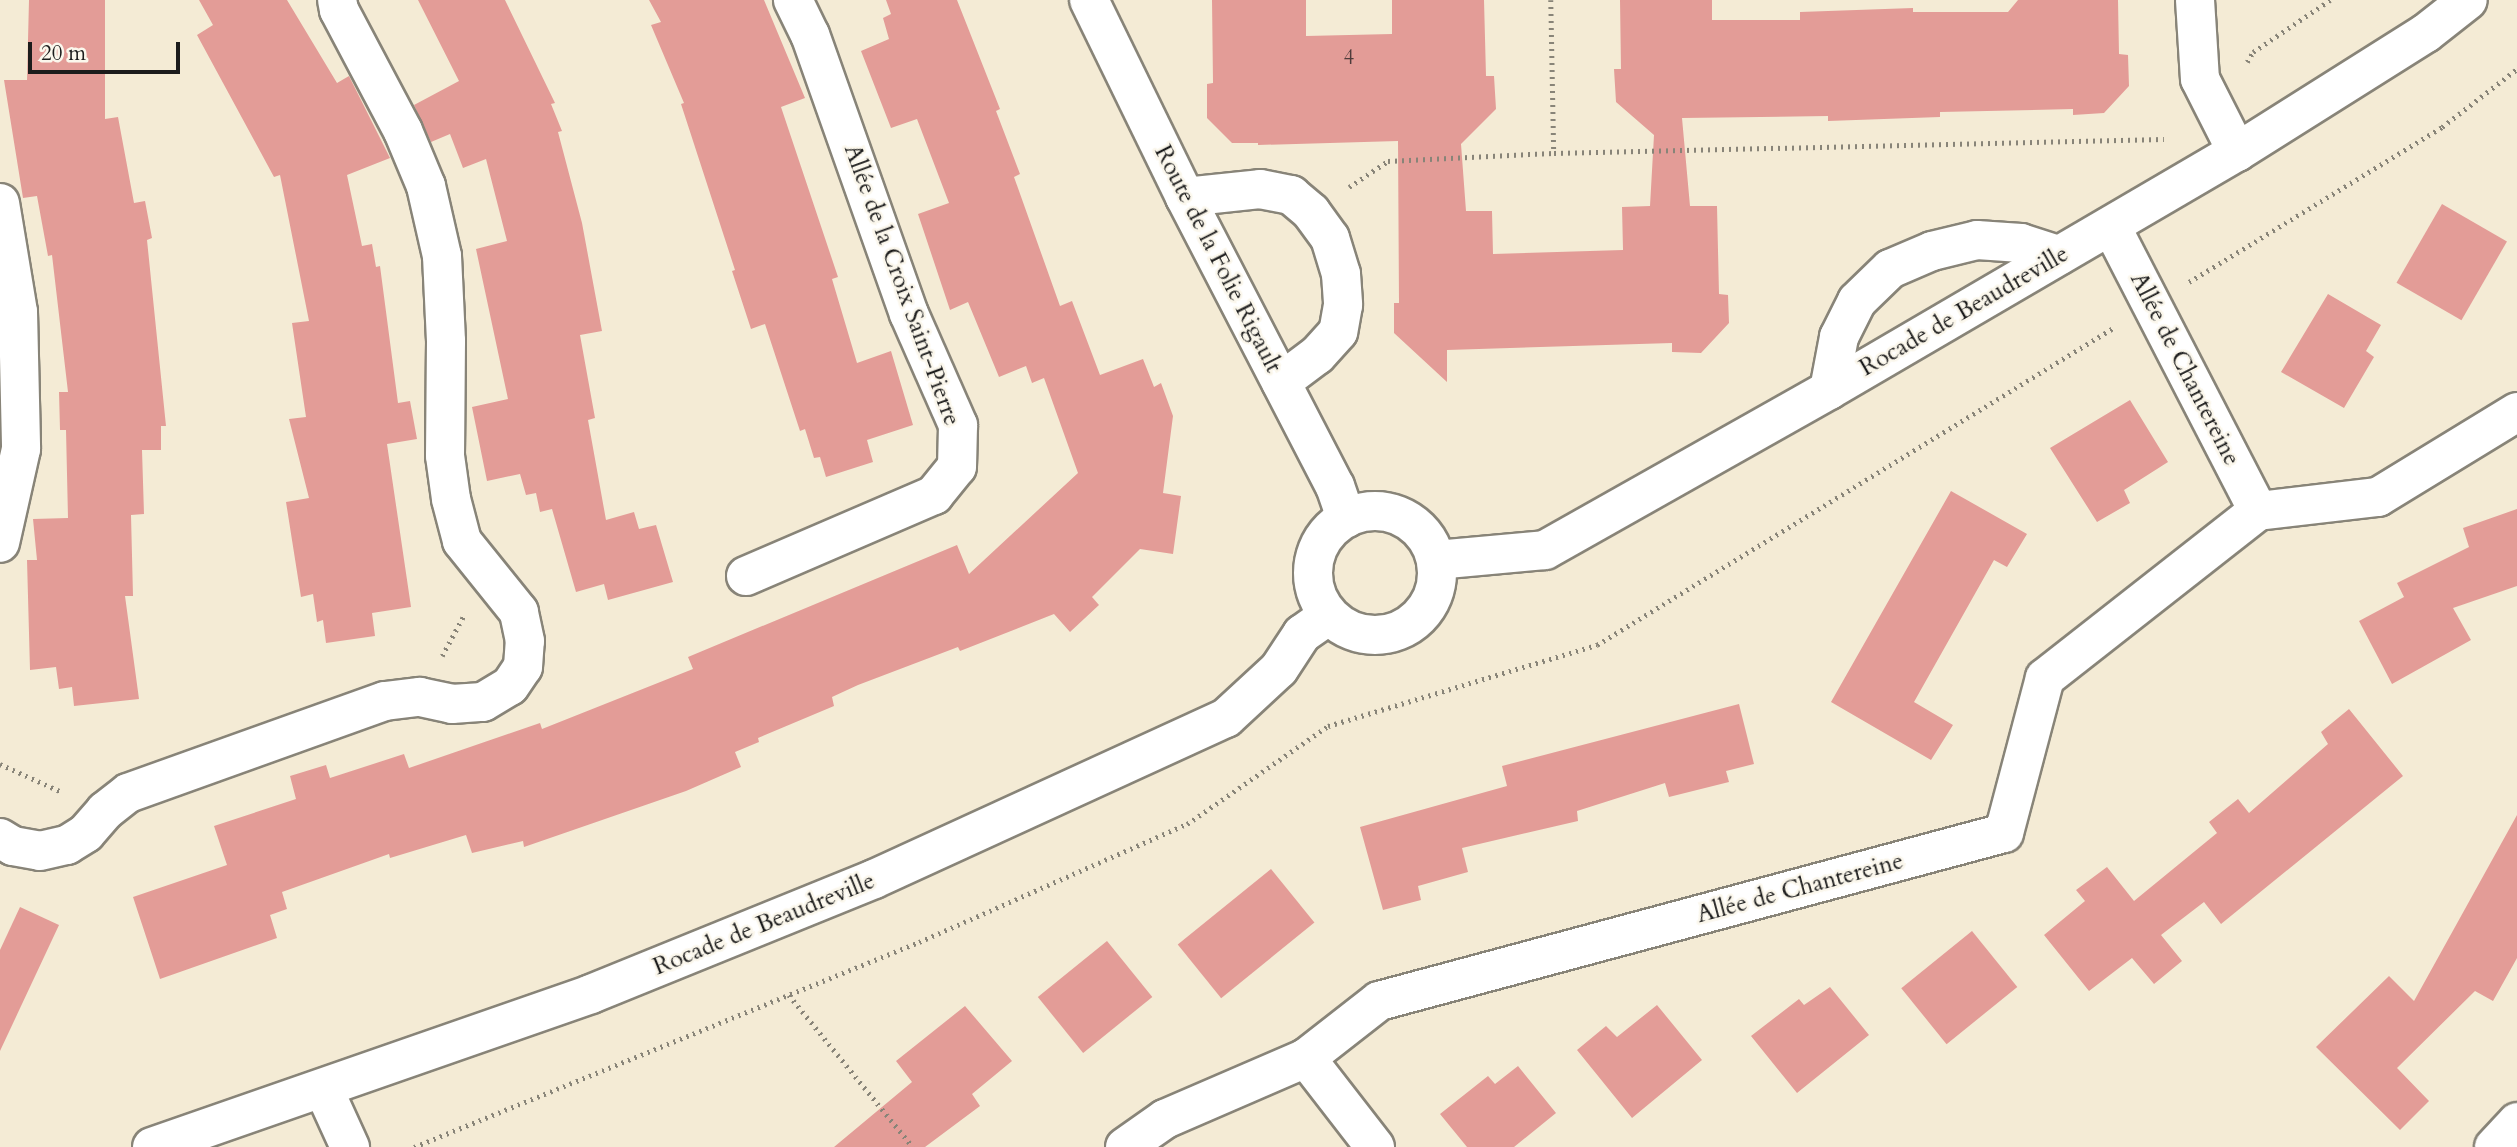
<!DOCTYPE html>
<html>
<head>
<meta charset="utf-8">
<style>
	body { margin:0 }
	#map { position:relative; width:2517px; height:1147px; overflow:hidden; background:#f4ebd5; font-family:Cardo,serif }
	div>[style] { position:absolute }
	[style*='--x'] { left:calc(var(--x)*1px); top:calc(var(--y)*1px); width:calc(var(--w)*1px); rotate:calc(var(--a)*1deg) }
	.building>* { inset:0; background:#e39c97; transform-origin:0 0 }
	.path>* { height:4.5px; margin-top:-2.25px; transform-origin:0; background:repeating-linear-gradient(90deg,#888478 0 2px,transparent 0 7px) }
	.roads { filter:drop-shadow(2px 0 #888478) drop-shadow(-2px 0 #888478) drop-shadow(0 2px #888478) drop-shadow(0 -2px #888478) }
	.minor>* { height:38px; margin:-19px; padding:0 19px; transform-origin:19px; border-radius:19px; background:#fff }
	.minor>.ring { margin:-19px; padding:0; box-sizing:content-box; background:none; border:38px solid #fff; border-radius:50% }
	span { translate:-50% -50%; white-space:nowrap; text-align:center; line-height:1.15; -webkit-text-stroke:5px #fbf7ec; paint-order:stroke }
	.number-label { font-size:21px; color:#4e3c3b }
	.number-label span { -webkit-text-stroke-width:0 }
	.street-label { font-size:24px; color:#1c1c1c }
	.scale { position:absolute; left:28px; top:42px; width:152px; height:32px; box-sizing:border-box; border:4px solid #1c1c1c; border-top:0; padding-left:9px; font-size:21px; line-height:24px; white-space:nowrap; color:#1c1c1c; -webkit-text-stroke:5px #fbf7ec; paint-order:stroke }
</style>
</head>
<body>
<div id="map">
	<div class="building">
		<div style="clip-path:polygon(29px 0,105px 0,105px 119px,118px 117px,134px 203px,145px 201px,152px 238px,147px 240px,166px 426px,161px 426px,161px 450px,142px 450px,144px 514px,131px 515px,133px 596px,125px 596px,139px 699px,74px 706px,72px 687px,59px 689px,56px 667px,30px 670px,27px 560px,37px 560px,33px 519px,68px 518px,66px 430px,60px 430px,59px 392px,68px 392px,52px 255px,48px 256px,37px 196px,23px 198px,4px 80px,27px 80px)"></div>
		<div style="clip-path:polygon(199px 0,287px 0,337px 83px,349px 76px,390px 158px,347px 175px,362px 246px,372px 244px,376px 267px,380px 266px,398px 403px,410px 401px,417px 439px,387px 444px,411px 607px,372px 613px,375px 636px,326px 643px,323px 620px,317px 622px,313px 594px,301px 597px,286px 502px,309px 498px,289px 419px,306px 417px,292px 323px,309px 321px,280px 175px,274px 177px,197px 35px,213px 25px)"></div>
		<div style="clip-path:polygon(418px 0,505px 0,555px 103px,551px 104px,562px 131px,558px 132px,582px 223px,602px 331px,580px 335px,595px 418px,588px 420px,606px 520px,634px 512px,639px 529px,656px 525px,673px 582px,608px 600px,604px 584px,576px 592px,552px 509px,540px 512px,536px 493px,526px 495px,520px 474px,487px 481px,472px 407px,508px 399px,476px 249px,507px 241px,486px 159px,463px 168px,450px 134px,431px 142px,414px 105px,459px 81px)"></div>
		<div style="clip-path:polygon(649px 0,764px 0,805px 98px,781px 107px,838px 277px,832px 279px,857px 363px,891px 351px,913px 425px,867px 440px,873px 462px,826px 477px,820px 457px,814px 458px,805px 429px,800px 431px,765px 324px,751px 329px,732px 271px,735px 270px,681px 104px,684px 103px,651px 25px,661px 22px)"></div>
		<div style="clip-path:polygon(886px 0,957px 0,1000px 109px,996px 111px,1020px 174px,1014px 177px,1060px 306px,1072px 301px,1100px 375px,1143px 359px,1154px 387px,1161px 383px,1173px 416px,1163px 493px,1181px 496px,1173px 554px,1140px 549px,1092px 597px,1099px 605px,1070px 632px,1054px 614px,960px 651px,958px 647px,858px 685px,832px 697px,834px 706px,758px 738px,759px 742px,735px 752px,741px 767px,686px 791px,524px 847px,523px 841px,472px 853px,466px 835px,390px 858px,389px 854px,282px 892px,287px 909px,270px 915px,277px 938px,160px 979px,133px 897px,227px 865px,214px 826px,296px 799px,290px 776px,326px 765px,330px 778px,404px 754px,409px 768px,540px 723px,542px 729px,693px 669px,688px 657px,957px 545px,969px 574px,1078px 473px,1044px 378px,1032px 383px,1026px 366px,999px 377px,968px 302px,950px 310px,918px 214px,949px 203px,917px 119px,891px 128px,861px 51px,889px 39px,883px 18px,891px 14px)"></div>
		<div style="clip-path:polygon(1212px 0,1306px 0,1306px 36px,1392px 34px,1392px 0,1484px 0,1486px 76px,1494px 76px,1496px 109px,1461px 144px,1466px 211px,1492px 211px,1493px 254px,1623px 250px,1622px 207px,1650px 206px,1654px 135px,1616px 102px,1614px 69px,1621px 69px,1620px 0,1712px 0,1712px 20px,1800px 20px,1800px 12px,1913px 8px,1913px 12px,2008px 12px,2018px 0,2118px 0,2119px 54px,2128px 55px,2129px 86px,2104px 113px,2073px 115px,2073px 109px,1940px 112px,1940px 117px,1828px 121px,1828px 116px,1682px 118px,1690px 206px,1717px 206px,1719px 294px,1728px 295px,1729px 323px,1701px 353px,1672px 352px,1672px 343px,1447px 350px,1447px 382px,1394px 333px,1394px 303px,1399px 303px,1398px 141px,1258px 145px,1258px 143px,1232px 143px,1207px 118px,1207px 84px,1213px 83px)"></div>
		<div style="left:2442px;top:204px;width:75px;height:91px;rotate:30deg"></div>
		<div style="clip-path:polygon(2328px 294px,2381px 325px,2366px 351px,2374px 357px,2344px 408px,2281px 372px)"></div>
		<div style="clip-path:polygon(2130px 400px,2168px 462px,2124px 490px,2130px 503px,2097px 522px,2050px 448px)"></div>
		<div style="clip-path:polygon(1951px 491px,2027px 534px,2007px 567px,1994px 560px,1914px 702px,1953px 725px,1931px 760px,1831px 702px)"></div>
		<div style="clip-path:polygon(2517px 509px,2517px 586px,2453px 608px,2471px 640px,2392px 684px,2359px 621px,2404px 597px,2397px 583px,2469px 547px,2463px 528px)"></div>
		<div style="clip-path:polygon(1739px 704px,1754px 764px,1726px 771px,1729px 782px,1669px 797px,1665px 783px,1577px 811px,1578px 821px,1462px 848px,1468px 872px,1418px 886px,1421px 900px,1383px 910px,1360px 827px,1507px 786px,1502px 766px)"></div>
		<div style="clip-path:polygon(2349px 709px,2403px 776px,2221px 924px,2204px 902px,2161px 935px,2182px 961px,2154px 984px,2132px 958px,2089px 991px,2044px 935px,2085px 901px,2076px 890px,2107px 867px,2134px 901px,2217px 833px,2209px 822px,2238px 799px,2249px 813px,2328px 744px,2321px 732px)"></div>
		<div style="clip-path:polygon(2517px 815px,2517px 958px,2493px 1001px,2475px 991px,2397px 1068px,2429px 1101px,2400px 1130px,2316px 1047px,2389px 976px,2414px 1001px)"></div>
		<div style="left:1271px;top:869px;width:69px;height:120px;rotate:51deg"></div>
		<div style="clip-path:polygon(20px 907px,59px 925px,0 1051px,0 950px)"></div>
		<div style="left:1972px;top:931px;width:72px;height:91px;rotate:51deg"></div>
		<div style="left:1107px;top:941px;width:72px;height:89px;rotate:51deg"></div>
		<div style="clip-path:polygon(1830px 987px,1869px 1035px,1797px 1093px,1751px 1036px,1799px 999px,1804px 1005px)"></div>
		<div style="clip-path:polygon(1657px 1005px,1702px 1060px,1632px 1118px,1577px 1050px,1606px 1026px,1617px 1037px)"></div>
		<div style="clip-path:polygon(965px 1006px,1012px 1061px,972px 1094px,980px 1106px,925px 1147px,834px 1147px,912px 1082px,896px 1061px)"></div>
		<div style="clip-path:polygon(1518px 1066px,1556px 1113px,1514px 1147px,1467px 1147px,1440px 1114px,1488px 1076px,1495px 1084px)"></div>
	</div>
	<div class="path">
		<div style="--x:1551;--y:0;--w:153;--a:88.9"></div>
		<div style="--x:1554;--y:153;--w:610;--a:-1.31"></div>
		<div style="--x:2247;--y:62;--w:12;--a:-59"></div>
		<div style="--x:2253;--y:52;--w:93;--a:-34"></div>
		<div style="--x:1349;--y:187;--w:47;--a:-33.7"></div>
		<div style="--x:1388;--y:161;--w:166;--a:-2.8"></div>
		<div style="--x:2189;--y:282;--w:297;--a:-31.5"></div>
		<div style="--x:2442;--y:127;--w:95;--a:-37.7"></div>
		<div style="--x:442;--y:656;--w:47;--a:-61.8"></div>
		<div style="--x:0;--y:764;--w:68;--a:24.3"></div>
		<div style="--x:789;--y:995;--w:196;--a:50.8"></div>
		<div style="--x:414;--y:1147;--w:545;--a:-22.09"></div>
		<div style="--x:919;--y:942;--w:293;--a:-23.8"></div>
		<div style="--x:1187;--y:824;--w:172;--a:-34.8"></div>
		<div style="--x:1328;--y:726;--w:281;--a:-16.8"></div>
		<div style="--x:1597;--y:645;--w:606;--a:-31.56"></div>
	</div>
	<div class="roads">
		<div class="minor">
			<div style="--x:1089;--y:0;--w:219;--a:64"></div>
			<div style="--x:1185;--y:197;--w:326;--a:62.6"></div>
			<div style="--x:1335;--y:486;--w:34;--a:71"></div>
			<div style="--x:2195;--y:0;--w:79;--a:86.4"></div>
			<div style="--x:2200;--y:79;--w:82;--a:63.1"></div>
			<div style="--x:1185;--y:197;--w:75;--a:-6.1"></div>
			<div style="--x:1260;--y:189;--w:32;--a:11"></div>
			<div style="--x:1291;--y:195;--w:26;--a:40"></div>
			<div style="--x:1311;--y:212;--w:32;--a:54"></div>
			<div style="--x:1330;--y:238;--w:38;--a:73"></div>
			<div style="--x:1341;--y:274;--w:31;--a:86"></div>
			<div style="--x:1343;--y:305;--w:27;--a:100"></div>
			<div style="--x:1338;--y:332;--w:31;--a:132"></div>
			<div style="--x:1317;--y:355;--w:45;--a:143.1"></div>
			<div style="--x:0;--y:203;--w:110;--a:80.6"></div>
			<div style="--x:18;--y:312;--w:137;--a:88.7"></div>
			<div style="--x:21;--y:449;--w:96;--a:102.6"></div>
			<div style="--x:2111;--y:226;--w:321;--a:62.7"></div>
			<div style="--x:1829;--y:390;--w:54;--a:-79.3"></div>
			<div style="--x:1839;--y:337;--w:40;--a:-63.4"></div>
			<div style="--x:1857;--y:301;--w:46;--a:-44.1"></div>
			<div style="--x:1890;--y:269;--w:46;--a:-23.2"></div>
			<div style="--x:1932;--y:251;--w:46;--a:-13.7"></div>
			<div style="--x:1977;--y:240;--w:44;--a:3.9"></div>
			<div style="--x:2021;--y:243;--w:40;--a:18"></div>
			<div class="ring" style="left:1313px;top:511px;width:86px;height:86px"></div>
			<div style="--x:1436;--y:560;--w:109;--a:-5.2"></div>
			<div style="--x:1545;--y:550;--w:326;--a:-29.4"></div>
			<div style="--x:1829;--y:390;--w:472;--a:-30.3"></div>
			<div style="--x:2237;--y:152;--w:223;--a:-32.2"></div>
			<div style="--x:2426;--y:33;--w:53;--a:-38.2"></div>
			<div style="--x:746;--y:576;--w:205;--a:-23.3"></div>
			<div style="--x:934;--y:495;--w:36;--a:-51"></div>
			<div style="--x:957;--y:467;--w:42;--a:-88.6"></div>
			<div style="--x:958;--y:425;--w:121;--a:-113.8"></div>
			<div style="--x:909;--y:314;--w:296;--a:-109.5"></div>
			<div style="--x:810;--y:35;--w:39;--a:-116"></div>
			<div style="--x:0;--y:838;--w:15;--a:32"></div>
			<div style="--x:13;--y:846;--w:27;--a:10"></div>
			<div style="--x:40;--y:851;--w:28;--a:-13"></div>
			<div style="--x:67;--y:845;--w:22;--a:-32"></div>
			<div style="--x:86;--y:833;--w:29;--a:-49"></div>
			<div style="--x:105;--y:811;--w:29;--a:-38"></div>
			<div style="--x:128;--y:793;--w:273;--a:-19.7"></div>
			<div style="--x:385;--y:701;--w:35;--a:-7"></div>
			<div style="--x:420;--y:697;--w:33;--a:12"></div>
			<div style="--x:452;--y:704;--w:31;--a:-4"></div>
			<div style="--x:483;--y:702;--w:31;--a:-31"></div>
			<div style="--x:510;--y:686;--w:23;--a:-56"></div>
			<div style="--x:523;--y:667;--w:26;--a:-86"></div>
			<div style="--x:525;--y:641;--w:30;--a:-102"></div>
			<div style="--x:519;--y:612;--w:91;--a:-128.8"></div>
			<div style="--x:462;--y:541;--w:43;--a:-104.7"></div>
			<div style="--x:451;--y:499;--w:43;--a:-97.9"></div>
			<div style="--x:445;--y:456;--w:115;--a:-89.5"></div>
			<div style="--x:446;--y:341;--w:85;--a:-92.7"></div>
			<div style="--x:442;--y:256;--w:72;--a:-102.9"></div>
			<div style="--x:426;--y:186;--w:60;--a:-112.7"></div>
			<div style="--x:403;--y:131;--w:137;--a:-117.9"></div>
			<div style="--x:339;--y:10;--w:10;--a:-101"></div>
			<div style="--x:324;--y:1090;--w:63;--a:65.5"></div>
			<div style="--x:152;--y:1147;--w:465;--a:-19.2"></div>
			<div style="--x:591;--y:994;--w:305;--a:-22.1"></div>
			<div style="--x:874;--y:879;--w:387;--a:-24.6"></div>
			<div style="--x:1226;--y:718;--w:72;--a:-42.8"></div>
			<div style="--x:1279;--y:669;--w:42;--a:-56.7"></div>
			<div style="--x:1302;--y:634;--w:32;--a:-35"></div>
			<div style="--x:1125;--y:1147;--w:49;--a:-35"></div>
			<div style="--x:1165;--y:1119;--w:154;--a:-23.4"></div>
			<div style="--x:1375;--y:1147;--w:113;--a:-127.8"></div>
			<div style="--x:1306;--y:1058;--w:93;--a:-38"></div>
			<div style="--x:1379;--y:1001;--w:647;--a:-15.05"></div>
			<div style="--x:2004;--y:833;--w:160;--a:-75.2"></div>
			<div style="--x:2045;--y:678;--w:271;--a:-38.1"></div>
			<div style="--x:2258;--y:511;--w:121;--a:-6.7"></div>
			<div style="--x:2378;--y:497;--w:163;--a:-31.4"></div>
			<div style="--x:2494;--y:1147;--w:34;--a:-47"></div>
		</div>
	</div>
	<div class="number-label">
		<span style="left:1349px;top:58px">4</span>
	</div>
	<div class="street-label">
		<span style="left:1218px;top:259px;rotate:63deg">Route de la Folie Rigault</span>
		<span style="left:902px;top:285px;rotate:70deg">Allée de la Croix Saint-Pierre</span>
		<span style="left:1964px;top:311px;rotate:-30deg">Rocade de Beaudreville</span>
		<span style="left:2185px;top:369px;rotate:63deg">Allée de Chantereine</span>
		<span style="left:1800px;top:888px;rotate:-15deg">Allée de Chantereine</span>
		<span style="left:764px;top:924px;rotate:-22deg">Rocade de Beaudreville</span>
	</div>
	<div class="scale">20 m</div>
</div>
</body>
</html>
